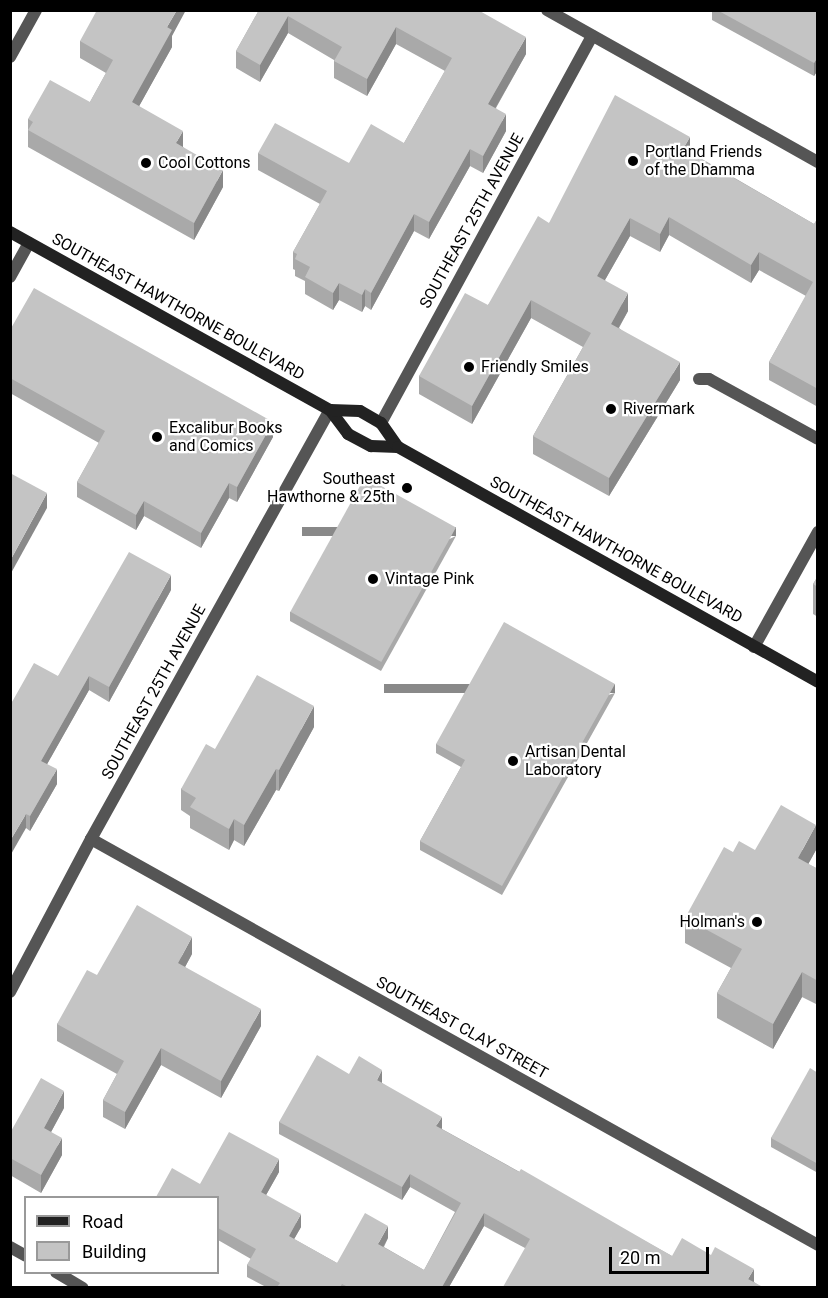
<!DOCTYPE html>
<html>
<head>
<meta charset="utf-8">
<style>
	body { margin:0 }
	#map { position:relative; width:828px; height:1298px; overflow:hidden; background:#fff; font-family:Roboto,sans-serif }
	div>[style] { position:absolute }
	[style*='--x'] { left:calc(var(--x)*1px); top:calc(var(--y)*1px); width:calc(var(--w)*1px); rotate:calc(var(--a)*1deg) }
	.lane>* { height:12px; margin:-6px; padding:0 6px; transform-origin:6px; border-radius:6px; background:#555 }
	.street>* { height:12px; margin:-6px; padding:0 6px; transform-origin:6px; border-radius:6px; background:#555 }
	.secondary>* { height:12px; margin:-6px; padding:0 6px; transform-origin:6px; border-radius:6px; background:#222 }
	.wall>* { inset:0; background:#a9a9a9 }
	.shaded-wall>* { inset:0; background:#898989; transform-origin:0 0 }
	.building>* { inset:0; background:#c4c4c4; transform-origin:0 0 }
	.dots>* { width:16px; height:16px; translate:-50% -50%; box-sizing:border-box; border:3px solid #fff; border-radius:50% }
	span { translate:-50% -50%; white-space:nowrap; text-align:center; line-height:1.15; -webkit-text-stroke:4.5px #fff; paint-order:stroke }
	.poi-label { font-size:16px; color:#000 }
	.left { translate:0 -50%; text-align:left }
	.right { translate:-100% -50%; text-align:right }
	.street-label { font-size:16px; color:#000 }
	.frame { position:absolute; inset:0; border:12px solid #000; pointer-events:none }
	.legend { position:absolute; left:24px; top:1196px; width:195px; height:78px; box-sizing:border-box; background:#fff; border:2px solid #999; margin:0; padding:8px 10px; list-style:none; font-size:18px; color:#000 }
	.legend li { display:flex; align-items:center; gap:12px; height:30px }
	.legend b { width:30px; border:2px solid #999 }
	.scale { position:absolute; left:609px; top:1247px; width:100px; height:27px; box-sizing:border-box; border:3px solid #000; border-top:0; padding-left:8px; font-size:18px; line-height:21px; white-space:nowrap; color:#000; -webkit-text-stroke:4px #fff; paint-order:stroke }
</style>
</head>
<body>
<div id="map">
	<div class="lane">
		<div style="--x:699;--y:379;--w:10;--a:0"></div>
		<div style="--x:709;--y:379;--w:124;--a:28.8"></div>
	</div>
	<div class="street">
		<div style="--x:547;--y:10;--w:311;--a:29.3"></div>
		<div style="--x:10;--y:57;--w:54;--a:-61"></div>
		<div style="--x:10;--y:277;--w:39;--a:-61"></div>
		<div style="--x:381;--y:423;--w:441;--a:-61.4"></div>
		<div style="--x:754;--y:647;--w:132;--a:-60.9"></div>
		<div style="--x:91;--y:839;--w:833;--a:29.18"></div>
		<div style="--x:10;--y:992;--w:173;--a:-62.1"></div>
		<div style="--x:91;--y:839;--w:491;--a:-60.9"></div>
		<div style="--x:10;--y:1247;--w:18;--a:29"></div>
		<div style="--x:56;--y:1272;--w:31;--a:31"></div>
	</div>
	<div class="secondary">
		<div style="--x:10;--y:232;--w:366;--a:29.1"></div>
		<div style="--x:330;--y:410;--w:30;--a:53"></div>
		<div style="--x:348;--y:434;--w:26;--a:28"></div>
		<div style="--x:371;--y:446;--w:27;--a:2"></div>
		<div style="--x:330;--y:410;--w:30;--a:2"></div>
		<div style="--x:360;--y:411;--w:24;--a:30"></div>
		<div style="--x:381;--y:423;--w:29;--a:55"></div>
		<div style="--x:398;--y:447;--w:481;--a:29.2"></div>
	</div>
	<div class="wall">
		<div style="clip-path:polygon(259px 10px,421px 10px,526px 54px,496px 108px,506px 131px,483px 173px,470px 166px,429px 239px,414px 231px,371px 310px,365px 306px,362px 312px,339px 300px,333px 310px,305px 294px,305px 281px,295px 276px,295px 270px,293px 269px,293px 252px,320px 204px,258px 170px,258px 153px,349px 163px,404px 143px,445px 71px,396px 44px,367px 96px,334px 78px,334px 60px,288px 33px,260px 82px,236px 68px,236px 51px)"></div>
		<div style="clip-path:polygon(709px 10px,818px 10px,818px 70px,814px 76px,712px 20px,712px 12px)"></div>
		<div style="clip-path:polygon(172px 36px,172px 47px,139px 106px,183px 147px,223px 187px,194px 240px,28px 147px,28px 119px,90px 102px,106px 73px,80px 58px,80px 41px)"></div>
		<div style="clip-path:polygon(690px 152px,814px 224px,818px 218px,818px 407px,769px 380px,769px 362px,806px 296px,759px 270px,751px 283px,669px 235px,660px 252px,630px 236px,605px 280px,628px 311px,619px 328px,680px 380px,609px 496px,533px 454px,533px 436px,583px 347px,531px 318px,472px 424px,419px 394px,419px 376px,488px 305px,549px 223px)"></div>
		<div style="clip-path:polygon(10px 330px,273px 437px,237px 502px,229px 498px,201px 548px,144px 516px,136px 530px,77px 497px,77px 482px,99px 443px,10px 393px)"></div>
		<div style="clip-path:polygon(456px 536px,381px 671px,290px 621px,290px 612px)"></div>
		<div style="clip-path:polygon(818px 576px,818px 617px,813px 614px,813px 584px)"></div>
		<div style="clip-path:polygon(171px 590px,109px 702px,89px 690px,47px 764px,57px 784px,30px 831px,26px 828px,12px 702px,58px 676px)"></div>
		<div style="clip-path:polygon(615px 693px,502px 895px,420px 850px,420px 841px,461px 767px,436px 753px,436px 744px)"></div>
		<div style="clip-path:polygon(314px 727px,279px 791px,276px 790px,244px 846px,234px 840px,229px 850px,190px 828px,190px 816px,181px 810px,181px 789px,215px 749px)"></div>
		<div style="clip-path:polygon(755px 850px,816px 850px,808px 864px,818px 869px,818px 1005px,802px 997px,773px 1049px,717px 1018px,717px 993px,731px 968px,685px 943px,685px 918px)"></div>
		<div style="clip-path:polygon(192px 954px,185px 967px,261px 1026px,221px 1098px,161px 1065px,125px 1129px,103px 1117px,103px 1100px,117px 1074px,57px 1041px,57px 1024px,97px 975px)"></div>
		<div style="clip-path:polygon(818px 1073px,818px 1173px,771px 1147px,771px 1138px)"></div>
		<div style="clip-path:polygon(349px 1074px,382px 1082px,382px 1083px,442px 1129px,672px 1256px,754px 1281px,754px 1282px,761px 1287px,525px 1248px,484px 1226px,449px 1287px,266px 1287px,247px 1277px,247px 1265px,251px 1259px,218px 1240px,218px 1197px,200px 1184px,279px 1172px,266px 1195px,301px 1227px,294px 1239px,337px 1263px,388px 1238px,384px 1247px,424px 1270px,455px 1212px,410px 1187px,402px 1200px,279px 1134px,279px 1122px)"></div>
		<div style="clip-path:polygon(64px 1108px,51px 1132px,62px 1155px,41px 1193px,10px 1175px,10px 1133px)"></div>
	</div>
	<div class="shaded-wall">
		<div style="clip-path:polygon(177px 10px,186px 10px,172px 36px,172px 47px,132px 119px,132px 102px,167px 27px)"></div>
		<div style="clip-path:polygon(288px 16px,288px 33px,260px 82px,260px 65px)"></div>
		<div style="clip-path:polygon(396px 27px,396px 44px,367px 96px,367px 79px)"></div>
		<div style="clip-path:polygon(526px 37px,526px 54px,488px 121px,488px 104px)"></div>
		<div style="clip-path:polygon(818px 57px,818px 70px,814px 76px,814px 63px)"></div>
		<div style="clip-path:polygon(506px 114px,506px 131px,483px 173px,483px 156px)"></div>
		<div style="clip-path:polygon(183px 131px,183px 148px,176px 143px)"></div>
		<div style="clip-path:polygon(690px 137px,690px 155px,683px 149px)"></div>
		<div style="clip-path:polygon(470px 149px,470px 166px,429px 239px,429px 222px)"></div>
		<div style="clip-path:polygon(223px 170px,223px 187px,194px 240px,194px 223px)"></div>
		<div style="clip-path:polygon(414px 214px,414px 231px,371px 310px,371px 293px)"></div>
		<div style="clip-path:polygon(669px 217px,669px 235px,660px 252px,660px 234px)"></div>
		<div style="clip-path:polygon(630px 218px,630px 236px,597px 294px,597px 276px)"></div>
		<div style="clip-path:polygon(759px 252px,759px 270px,751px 283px,751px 265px)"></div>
		<div style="clip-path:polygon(339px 283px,339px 300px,333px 310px,333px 293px)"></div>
		<div style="clip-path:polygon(365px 289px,365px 306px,362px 312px,362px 295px)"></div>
		<div style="clip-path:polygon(628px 293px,628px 311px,611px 341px,611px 324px)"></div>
		<div style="clip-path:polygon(531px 300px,531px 318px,472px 424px,472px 406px)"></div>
		<div style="clip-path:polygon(680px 362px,680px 380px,609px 496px,609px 478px)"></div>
		<div style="clip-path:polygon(273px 422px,273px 437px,237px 502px,237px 487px)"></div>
		<div style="clip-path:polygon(229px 483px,229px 498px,201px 548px,201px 533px)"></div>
		<div style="clip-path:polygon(47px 493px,47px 508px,10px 575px,10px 561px)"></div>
		<div style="clip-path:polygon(144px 501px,144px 516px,136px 530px,136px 515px)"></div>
		<div style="left:456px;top:527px;width:9px;height:154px;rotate:90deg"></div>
		<div style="clip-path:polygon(171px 575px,171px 590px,109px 702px,109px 687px)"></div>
		<div style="clip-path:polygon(89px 676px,89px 690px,41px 775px,41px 761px)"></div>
		<div style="left:615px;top:684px;width:9px;height:231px;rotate:90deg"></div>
		<div style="clip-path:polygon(314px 706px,314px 727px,279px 791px,279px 770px)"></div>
		<div style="clip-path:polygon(57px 769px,57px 784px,30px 831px,30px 816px)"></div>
		<div style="clip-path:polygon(276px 769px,276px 790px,244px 846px,244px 825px)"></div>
		<div style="clip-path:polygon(26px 814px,26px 828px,10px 856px,10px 841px)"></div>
		<div style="clip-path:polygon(234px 819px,234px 840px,229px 850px,229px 829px)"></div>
		<div style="clip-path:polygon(816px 825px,816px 850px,798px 883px,798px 858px)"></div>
		<div style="clip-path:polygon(192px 937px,192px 954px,178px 980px,178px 963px)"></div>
		<div style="clip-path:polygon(802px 972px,802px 997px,773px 1049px,773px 1024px)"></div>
		<div style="clip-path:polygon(261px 1009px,261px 1026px,221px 1098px,221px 1081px)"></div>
		<div style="clip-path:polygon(161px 1048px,161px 1065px,125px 1129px,125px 1112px)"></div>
		<div style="clip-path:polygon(382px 1070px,382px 1082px,377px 1092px,377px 1080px)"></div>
		<div style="clip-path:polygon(64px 1091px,64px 1108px,44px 1145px,44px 1128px)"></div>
		<div style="clip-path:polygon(442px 1117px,442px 1129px,436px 1126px)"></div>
		<div style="clip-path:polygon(62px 1138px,62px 1155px,41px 1193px,41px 1175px)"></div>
		<div style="clip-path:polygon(279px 1159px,279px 1172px,261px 1204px,261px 1192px)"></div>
		<div style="clip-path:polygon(410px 1174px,410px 1187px,402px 1200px,402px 1187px)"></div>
		<div style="clip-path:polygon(484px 1213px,484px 1226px,449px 1287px,442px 1287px)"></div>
		<div style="clip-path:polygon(301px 1214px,301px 1227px,289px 1248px,289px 1236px)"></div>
		<div style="clip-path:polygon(388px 1226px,388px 1238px,378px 1256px,378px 1244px)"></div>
		<div style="clip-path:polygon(754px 1269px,754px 1281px,750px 1287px,748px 1279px)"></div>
	</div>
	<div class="building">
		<div style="clip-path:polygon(97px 10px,177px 10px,167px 27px,172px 30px,132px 102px,183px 131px,176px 143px,223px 170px,194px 223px,28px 130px,33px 122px,28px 119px,50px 80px,90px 102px,113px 60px,80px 41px)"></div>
		<div style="clip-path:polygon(259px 10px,421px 10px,423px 12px,423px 10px,478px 10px,526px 37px,488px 104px,506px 114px,483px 156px,470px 149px,429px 222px,414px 214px,371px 293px,365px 289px,362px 295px,339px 283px,333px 293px,305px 277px,310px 267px,295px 259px,297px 254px,293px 252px,327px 191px,258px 153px,275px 123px,349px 163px,371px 124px,404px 143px,452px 58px,396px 27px,367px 79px,334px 61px,342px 47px,288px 16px,260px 65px,236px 51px)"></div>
		<div style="clip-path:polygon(717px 10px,818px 10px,818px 57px,814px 63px)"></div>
		<div style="clip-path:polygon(615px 95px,690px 137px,683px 149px,814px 224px,818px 218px,818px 389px,769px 362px,813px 282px,759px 252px,751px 265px,669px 217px,660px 234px,630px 218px,597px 276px,628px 293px,611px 324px,680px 362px,609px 478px,533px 436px,591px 333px,531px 300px,472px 406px,419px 376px,465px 293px,488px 305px,538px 216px,549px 223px)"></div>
		<div style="clip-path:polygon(34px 288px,273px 422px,237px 487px,229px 483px,201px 533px,144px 501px,136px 515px,77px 482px,105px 431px,10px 378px,10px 330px)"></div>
		<div style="clip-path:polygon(10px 473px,47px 493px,10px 561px)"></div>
		<div style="left:365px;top:477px;width:104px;height:154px;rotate:29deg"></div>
		<div style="clip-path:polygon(129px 552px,171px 575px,109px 687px,89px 676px,41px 761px,57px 769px,30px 816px,26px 814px,10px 841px,10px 701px,12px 702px,34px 663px,58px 676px)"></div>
		<div style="clip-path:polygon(818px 576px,818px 587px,813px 584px)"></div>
		<div style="clip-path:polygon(504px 622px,615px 684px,502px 886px,420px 841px,465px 760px,436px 744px)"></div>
		<div style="clip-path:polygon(257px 675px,314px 706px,279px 770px,276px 769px,244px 825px,234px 819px,229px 829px,190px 807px,196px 798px,181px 789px,206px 744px,215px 749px)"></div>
		<div style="clip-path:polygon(781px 805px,816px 825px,798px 858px,818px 869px,818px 981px,802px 972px,773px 1024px,717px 993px,742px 949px,685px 918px,724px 847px,733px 852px,739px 841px,755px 850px)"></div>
		<div style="clip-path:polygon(137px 905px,192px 937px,178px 963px,261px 1009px,221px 1081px,161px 1048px,125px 1112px,103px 1100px,124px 1061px,57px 1024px,87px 970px,97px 975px)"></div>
		<div style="clip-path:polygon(317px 1055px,349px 1074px,359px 1056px,382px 1070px,377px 1080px,442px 1117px,436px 1126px,519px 1172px,521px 1169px,672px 1256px,682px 1238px,711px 1255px,715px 1247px,754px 1269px,748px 1279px,761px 1286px,760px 1287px,503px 1287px,530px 1239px,484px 1213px,442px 1287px,348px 1287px,342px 1284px,340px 1287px,277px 1287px,280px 1283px,247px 1265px,256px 1249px,218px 1228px,218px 1197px,156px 1197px,172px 1168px,200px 1184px,229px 1132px,279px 1159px,261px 1192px,301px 1214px,289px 1236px,337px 1263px,365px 1213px,388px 1226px,378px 1244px,424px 1270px,461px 1203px,410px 1174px,402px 1187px,279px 1122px)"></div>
		<div style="clip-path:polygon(810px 1068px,818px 1073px,818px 1164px,771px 1138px)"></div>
		<div style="clip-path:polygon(41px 1078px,64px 1091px,44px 1128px,62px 1138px,41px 1175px,10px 1158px,10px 1133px)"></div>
	</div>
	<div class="dots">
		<div style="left:633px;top:161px;background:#000"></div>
		<div style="left:146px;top:163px;background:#000"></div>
		<div style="left:469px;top:367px;background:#000"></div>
		<div style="left:611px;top:409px;background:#000"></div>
		<div style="left:157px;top:437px;background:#000"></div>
		<div style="left:407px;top:488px;background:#000"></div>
		<div style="left:373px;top:579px;background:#000"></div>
		<div style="left:513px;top:761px;background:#000"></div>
		<div style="left:757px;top:922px;background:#000"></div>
	</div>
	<div class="poi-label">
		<span class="left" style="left:645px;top:161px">Portland Friends<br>of the Dhamma</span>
		<span class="left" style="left:158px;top:163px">Cool Cottons</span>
		<span class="left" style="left:481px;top:367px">Friendly Smiles</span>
		<span class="left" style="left:623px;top:409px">Rivermark</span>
		<span class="left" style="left:169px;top:437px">Excalibur Books<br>and Comics</span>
		<span class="right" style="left:395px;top:488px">Southeast<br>Hawthorne &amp; 25th</span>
		<span class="left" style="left:385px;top:579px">Vintage Pink</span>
		<span class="left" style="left:525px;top:761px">Artisan Dental<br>Laboratory</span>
		<span class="right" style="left:745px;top:922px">Holman's</span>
	</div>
	<div class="street-label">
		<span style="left:472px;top:221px;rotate:-61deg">SOUTHEAST 25TH AVENUE</span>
		<span style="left:178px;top:307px;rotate:29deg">SOUTHEAST HAWTHORNE BOULEVARD</span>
		<span style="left:616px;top:550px;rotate:29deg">SOUTHEAST HAWTHORNE BOULEVARD</span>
		<span style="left:154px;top:692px;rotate:-61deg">SOUTHEAST 25TH AVENUE</span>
		<span style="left:462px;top:1028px;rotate:29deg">SOUTHEAST CLAY STREET</span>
	</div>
	<div class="frame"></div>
	<ul class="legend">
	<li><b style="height:8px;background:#222"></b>Road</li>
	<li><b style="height:16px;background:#c4c4c4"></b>Building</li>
	</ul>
	<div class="scale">20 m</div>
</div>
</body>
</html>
